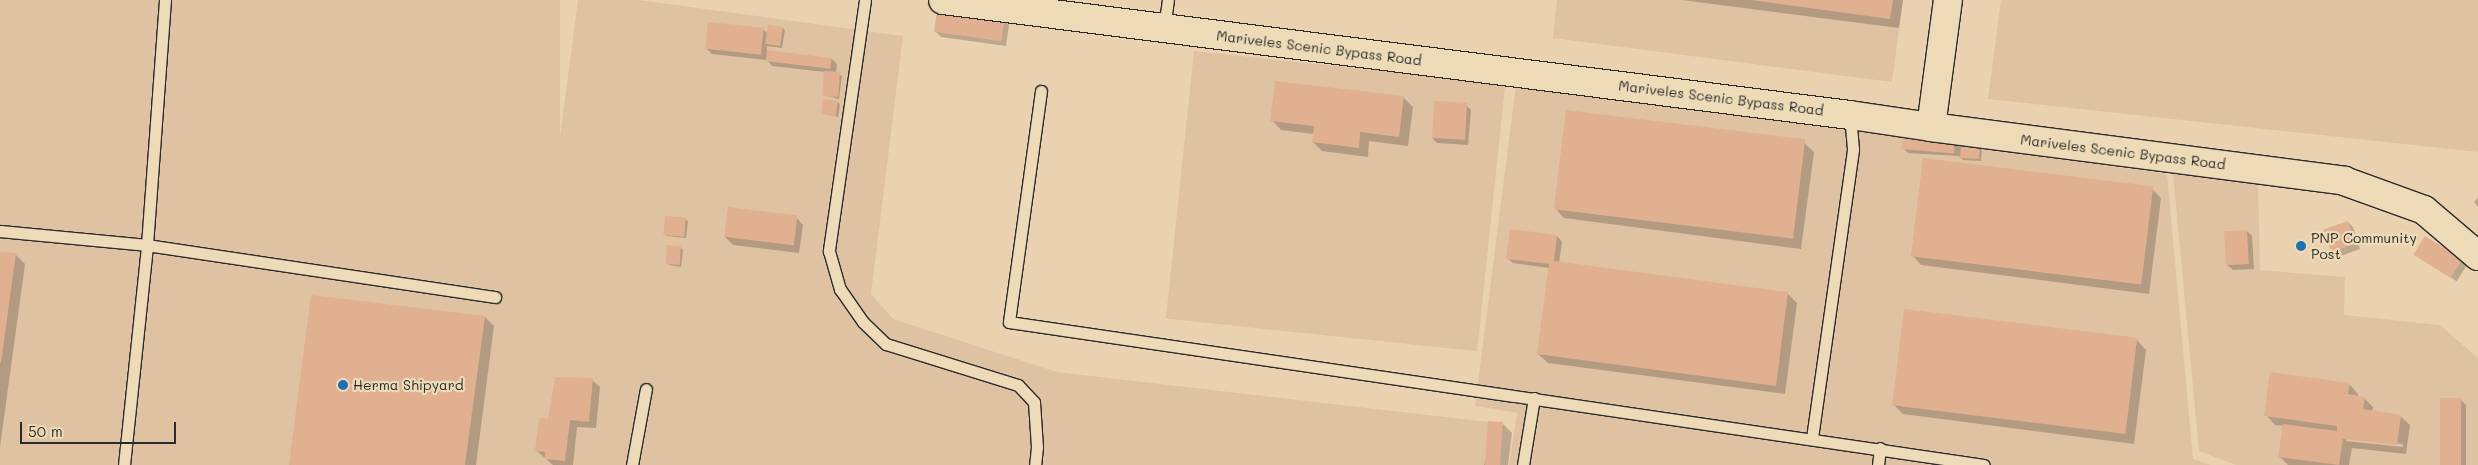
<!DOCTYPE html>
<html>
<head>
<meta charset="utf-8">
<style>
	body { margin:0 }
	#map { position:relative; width:2478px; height:465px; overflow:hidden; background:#ead2b0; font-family:Mali,sans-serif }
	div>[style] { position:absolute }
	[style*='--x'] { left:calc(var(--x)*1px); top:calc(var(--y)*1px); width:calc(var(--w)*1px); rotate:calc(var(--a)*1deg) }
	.built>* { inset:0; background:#dfc2a2; transform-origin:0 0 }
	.shadow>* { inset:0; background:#0003; transform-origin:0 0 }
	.building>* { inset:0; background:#e0b091; transform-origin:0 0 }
	.roads { filter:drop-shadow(1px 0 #2b2b2b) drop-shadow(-1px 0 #2b2b2b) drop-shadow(0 1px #2b2b2b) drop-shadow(0 -1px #2b2b2b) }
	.service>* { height:11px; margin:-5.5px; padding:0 5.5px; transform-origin:5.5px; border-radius:5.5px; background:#eddbb8 }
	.secondary>* { height:28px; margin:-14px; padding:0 14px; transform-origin:14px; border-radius:14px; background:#eddbb8 }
	.dots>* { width:14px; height:14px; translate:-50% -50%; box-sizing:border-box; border:2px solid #eddbb8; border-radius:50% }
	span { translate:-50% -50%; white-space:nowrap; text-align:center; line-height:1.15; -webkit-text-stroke:4.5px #eddbb8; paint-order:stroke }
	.street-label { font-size:14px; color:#2b2b2b }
	.poi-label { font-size:14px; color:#2b2b2b }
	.left { translate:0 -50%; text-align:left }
	.scale { position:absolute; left:20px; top:422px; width:156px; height:22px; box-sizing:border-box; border:2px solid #2b2b2b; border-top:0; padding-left:6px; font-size:15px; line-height:18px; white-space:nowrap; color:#2b2b2b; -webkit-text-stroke:4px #eddbb8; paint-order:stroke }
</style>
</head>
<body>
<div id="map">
	<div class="built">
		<div style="left:0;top:0;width:560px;height:465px"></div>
		<div style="clip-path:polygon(578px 0,639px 0,903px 36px,871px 294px,893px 319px,1057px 372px,1497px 423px,1491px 465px,517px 465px)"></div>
		<div style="clip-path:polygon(1557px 0,1903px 0,1892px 82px,1553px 38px)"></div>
		<div style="clip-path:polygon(2001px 0,2478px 0,2478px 152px,1988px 99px)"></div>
		<div style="left:1194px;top:51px;width:313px;height:269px;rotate:6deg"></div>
		<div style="clip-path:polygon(1516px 85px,2167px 174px,2193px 459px,2211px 465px,1509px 465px,1517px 413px,1475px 406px)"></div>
		<div style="clip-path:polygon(2173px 174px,2258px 183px,2260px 270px,2345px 277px,2344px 315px,2440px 325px,2478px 358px,2478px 465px,2236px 465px,2199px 451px)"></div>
	</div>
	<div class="shadow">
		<div style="clip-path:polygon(1682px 0,1903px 0,1899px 28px)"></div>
		<div style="clip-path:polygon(1004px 20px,1009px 25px,1006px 46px,941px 37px,936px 32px)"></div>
		<div style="clip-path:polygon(783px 28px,785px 30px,782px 48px,767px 46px,767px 51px,832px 59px,837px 64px,836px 73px,842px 76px,839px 99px,823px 95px,825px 72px,772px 66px,767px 60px,712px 54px,707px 49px,763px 29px,768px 34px)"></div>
		<div style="clip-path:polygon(1404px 98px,1413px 107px,1408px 146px,1369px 141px,1368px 157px,1322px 151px,1313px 142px,1314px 134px,1281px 130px,1272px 120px)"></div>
		<div style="clip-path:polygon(838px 102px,840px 105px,838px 117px,823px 113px)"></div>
		<div style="clip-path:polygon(1466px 105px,1471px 110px,1468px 145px,1437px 143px,1432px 138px)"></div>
		<div style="clip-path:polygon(1904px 130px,1980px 145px,1982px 148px,1981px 161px,1963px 160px,1959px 156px,1908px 153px,1903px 148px)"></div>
		<div style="clip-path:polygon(1804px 143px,1814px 152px,1801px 249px,1564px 218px,1555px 208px)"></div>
		<div style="clip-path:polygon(2152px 189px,2161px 198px,2149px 294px,1921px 265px,1912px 255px)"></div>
		<div style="clip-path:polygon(2478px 198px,2478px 207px,2474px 202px)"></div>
		<div style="clip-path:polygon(796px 217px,803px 225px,799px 253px,733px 245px,725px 237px)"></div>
		<div style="clip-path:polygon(685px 219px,688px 221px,686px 238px,667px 236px,665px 234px)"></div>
		<div style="clip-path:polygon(2348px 222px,2353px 227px,2360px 249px,2338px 257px,2332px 252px)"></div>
		<div style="clip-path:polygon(2247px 231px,2252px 236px,2254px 269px,2233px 270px,2227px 265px)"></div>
		<div style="clip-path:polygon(1557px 236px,1562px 242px,1559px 263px,1787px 293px,1797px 303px,1785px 394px,1548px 363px,1538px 354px,1549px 268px,1513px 263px,1507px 258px)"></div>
		<div style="left:2425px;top:238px;width:50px;height:19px;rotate:33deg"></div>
		<div style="clip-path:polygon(681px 248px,683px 250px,681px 267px,669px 265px,667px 263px)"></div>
		<div style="clip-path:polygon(0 253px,15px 254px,25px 264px,0 447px)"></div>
		<div style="clip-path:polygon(1906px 311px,2137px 340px,2146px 350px,2134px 444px,1903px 414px,1893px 404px)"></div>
		<div style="clip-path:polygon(485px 317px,494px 326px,476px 465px,290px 465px)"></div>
		<div style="clip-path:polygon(592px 380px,600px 387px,596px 428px,577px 427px,573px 465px,553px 465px,537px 451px)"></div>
		<div style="clip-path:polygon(evenodd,2349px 384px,2358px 394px,2358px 397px,2364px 398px,2373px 407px,2372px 412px,2400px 416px,2410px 425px,2406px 454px,2352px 448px,2349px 465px,2288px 465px,2280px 457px,2284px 426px,2275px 425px,2266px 415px,2349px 384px,2346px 438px,2403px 444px,2403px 447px,2346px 441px,2346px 438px)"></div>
		<div style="clip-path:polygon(2461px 400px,2466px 405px,2466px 465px,2441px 465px)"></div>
		<div style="clip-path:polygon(1503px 424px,1512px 433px,1508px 465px,1484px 465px)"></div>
	</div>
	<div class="building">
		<div style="clip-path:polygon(1751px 0,1893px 0,1890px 19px)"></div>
		<div style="left:937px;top:10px;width:68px;height:22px;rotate:8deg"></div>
		<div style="left:708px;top:22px;width:56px;height:27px;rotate:6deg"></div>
		<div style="left:768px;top:25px;width:15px;height:19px;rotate:8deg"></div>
		<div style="left:767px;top:50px;width:65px;height:11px;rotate:7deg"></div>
		<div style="left:824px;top:71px;width:16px;height:25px;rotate:4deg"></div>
		<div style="clip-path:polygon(1275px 81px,1404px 96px,1399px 137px,1360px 132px,1359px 148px,1312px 142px,1314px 126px,1270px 121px)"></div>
		<div style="left:823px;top:99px;width:15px;height:15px;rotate:8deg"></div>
		<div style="left:1434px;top:101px;width:33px;height:37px;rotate:3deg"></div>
		<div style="left:1566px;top:110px;width:241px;height:100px;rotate:7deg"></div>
		<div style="left:1903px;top:128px;width:53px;height:21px;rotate:5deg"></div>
		<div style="left:1961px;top:143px;width:19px;height:15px;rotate:3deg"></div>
		<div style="left:1923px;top:158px;width:232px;height:99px;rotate:7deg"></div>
		<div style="left:728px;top:207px;width:70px;height:30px;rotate:7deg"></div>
		<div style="left:665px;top:216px;width:21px;height:19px;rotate:5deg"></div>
		<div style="left:2348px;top:221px;width:24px;height:26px;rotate:71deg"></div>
		<div style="clip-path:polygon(1510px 229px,1557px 235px,1554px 261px,1788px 292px,1776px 386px,1537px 354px,1549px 264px,1506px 259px)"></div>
		<div style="left:2247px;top:230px;width:34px;height:23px;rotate:87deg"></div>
		<div style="left:2425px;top:236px;width:44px;height:22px;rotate:32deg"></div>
		<div style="left:667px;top:245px;width:14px;height:19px;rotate:4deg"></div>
		<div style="clip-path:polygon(0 252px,16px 253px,1px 363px,0 363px)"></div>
		<div style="clip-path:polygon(311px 295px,485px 316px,465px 465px,289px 465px)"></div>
		<div style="left:1904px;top:309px;width:235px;height:97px;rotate:7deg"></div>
		<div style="clip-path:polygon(2270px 372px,2350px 383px,2348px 394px,2365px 397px,2363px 409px,2401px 415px,2397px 445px,2343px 439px,2339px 465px,2278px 457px,2283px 424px,2337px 431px,2337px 426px,2264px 416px)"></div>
		<div style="clip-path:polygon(555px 377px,593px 378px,589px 422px,570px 420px,565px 461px,545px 459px,545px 452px,535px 451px,539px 418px,548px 419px)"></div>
		<div style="left:2440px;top:398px;width:21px;height:67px"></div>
		<div style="left:1488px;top:421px;width:15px;height:44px;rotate:4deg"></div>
	</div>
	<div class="roads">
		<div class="service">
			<div style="--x:865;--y:0;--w:254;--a:98.2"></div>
			<div style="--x:829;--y:251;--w:40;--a:74"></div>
			<div style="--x:840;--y:289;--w:40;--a:55.1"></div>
			<div style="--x:863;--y:322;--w:32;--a:44"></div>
			<div style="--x:886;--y:344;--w:138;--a:17.3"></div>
			<div style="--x:1018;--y:385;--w:23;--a:47"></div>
			<div style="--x:1034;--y:402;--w:45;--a:86.2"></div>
			<div style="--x:1037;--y:447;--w:18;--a:96"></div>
			<div style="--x:1164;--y:28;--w:28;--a:-82"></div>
			<div style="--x:1041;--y:91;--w:233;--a:97.9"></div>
			<div style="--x:1009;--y:322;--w:985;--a:8.34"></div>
			<div style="--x:0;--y:231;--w:148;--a:5.4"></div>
			<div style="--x:147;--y:245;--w:352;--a:8.5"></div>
			<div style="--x:1812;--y:438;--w:292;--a:-81.9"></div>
			<div style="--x:1853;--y:149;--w:34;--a:-95"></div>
			<div style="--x:124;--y:465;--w:221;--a:-84"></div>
			<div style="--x:147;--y:245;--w:246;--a:-85.8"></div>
			<div style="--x:632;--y:465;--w:77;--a:-79.6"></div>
			<div style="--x:1523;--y:465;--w:68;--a:-80.7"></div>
			<div style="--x:1878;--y:465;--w:17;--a:-83"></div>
		</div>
		<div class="secondary">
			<div style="--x:943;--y:0;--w:914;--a:7.23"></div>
			<div style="--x:1850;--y:115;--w:82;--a:8.4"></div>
			<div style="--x:1931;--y:127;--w:417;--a:7.4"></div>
			<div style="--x:2344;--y:181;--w:85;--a:19.9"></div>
			<div style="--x:2424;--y:210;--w:71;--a:40.4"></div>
			<div style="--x:1931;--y:127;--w:128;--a:-82.4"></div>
		</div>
	</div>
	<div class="dots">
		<div style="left:2301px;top:246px;background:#1f6fb2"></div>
		<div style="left:343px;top:385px;background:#1f6fb2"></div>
	</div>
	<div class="street-label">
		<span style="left:1319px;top:48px;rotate:7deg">Mariveles Scenic Bypass Road</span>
		<span style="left:1721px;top:98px;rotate:7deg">Mariveles Scenic Bypass Road</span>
		<span style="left:2123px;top:152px;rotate:7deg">Mariveles Scenic Bypass Road</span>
	</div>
	<div class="poi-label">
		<span class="left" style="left:2311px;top:246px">PNP Community<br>Post</span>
		<span class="left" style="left:353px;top:385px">Herma Shipyard</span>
	</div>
	<div class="scale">50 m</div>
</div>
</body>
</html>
